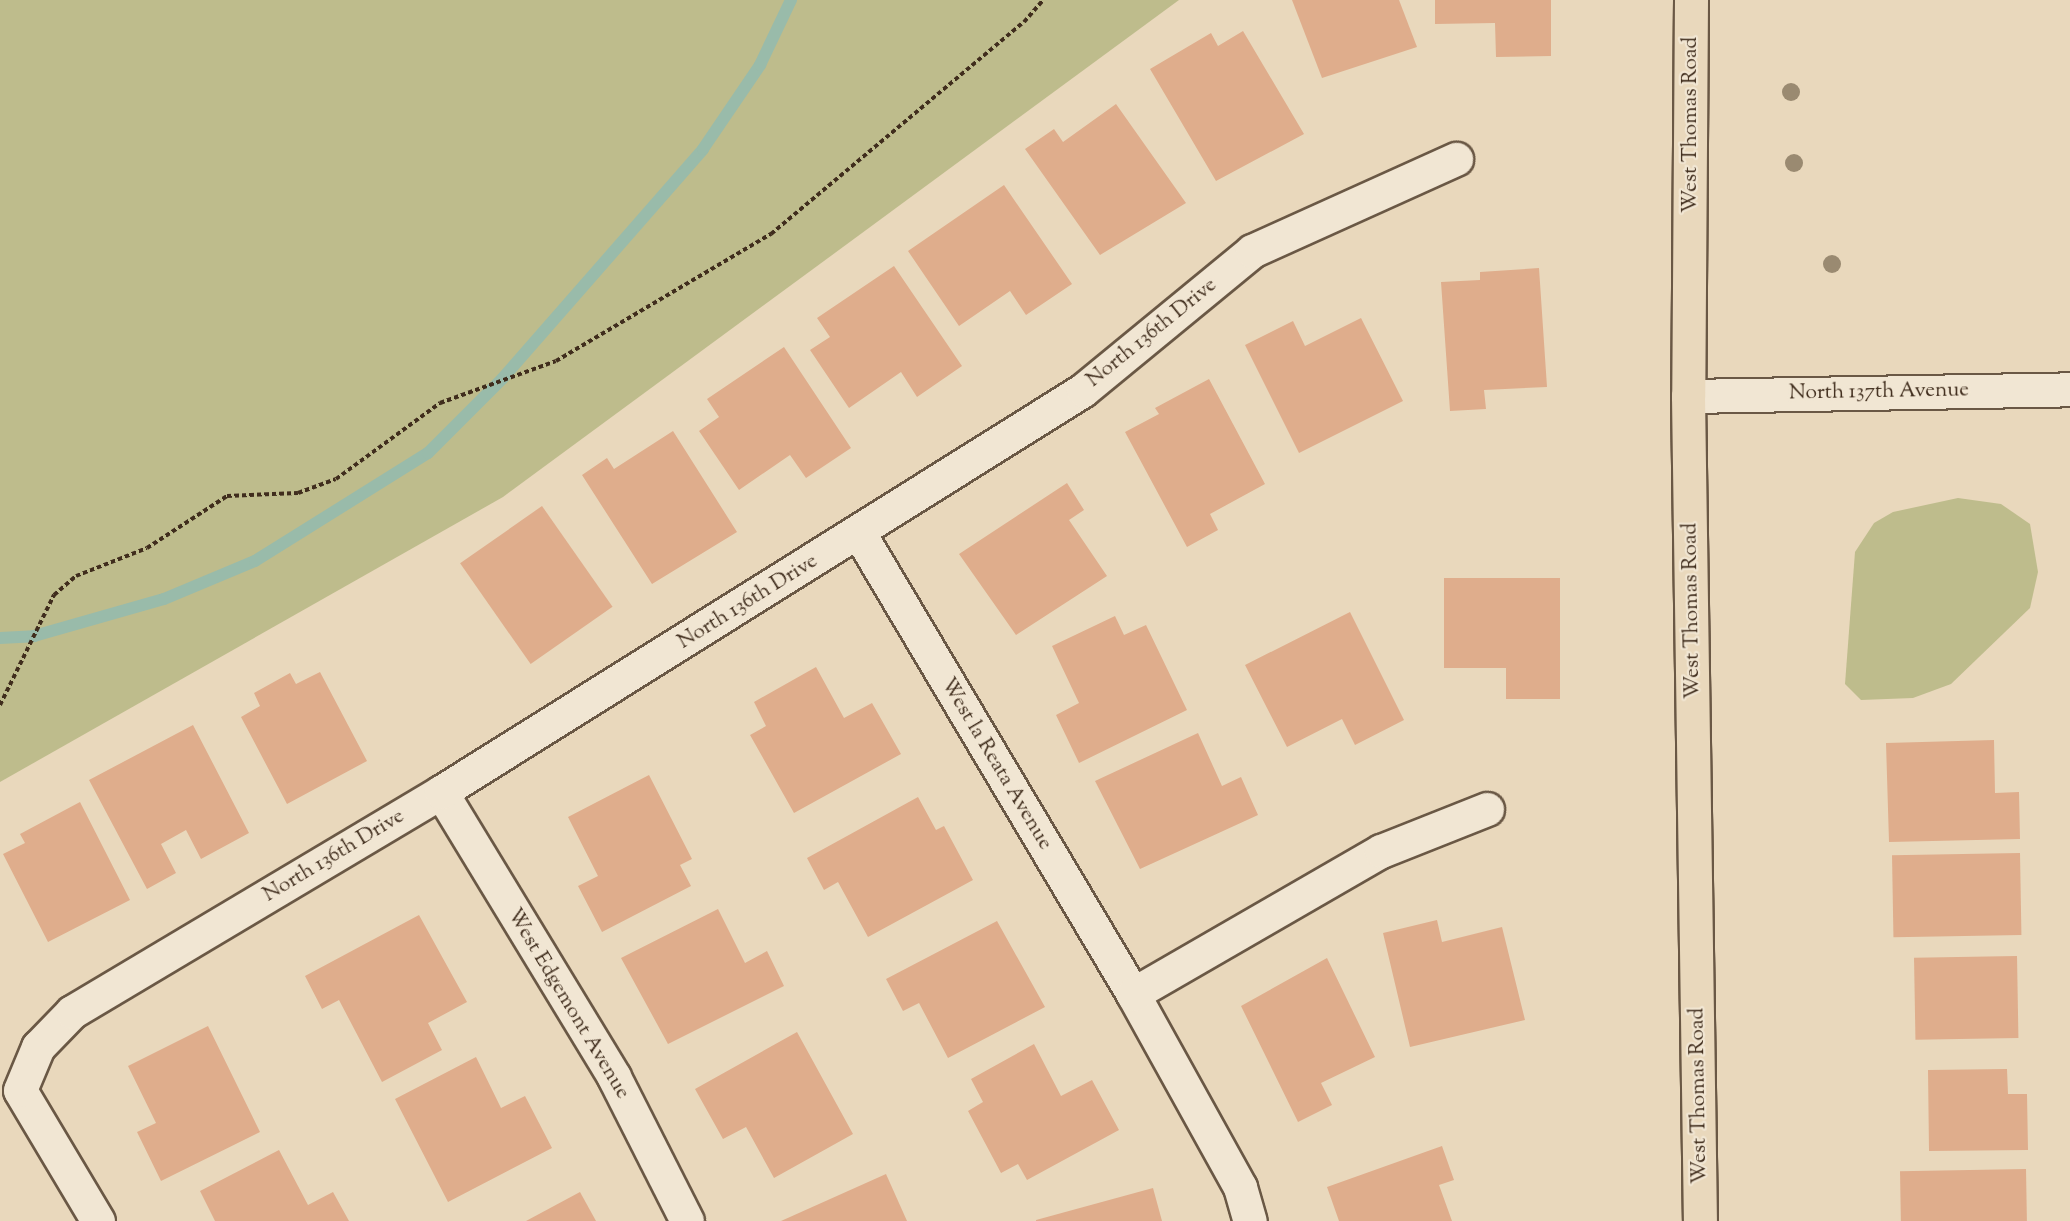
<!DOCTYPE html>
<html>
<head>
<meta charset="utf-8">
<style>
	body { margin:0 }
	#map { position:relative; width:2070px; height:1221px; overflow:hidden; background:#e9d8bc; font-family:"Sorts Mill Goudy",serif }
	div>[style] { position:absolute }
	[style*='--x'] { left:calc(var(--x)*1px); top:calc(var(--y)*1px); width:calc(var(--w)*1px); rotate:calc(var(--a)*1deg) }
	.green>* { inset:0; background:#bebc8c }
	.stream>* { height:12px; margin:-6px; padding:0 6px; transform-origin:6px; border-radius:6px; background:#9ba }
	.building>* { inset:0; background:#dfad8c; transform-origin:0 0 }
	.path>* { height:4px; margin-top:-2px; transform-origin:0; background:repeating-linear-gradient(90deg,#402d1d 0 4.5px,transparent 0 7.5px) }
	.roads { filter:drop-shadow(2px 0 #6a5845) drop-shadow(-2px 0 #6a5845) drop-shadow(0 2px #6a5845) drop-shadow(0 -2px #6a5845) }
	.minor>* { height:33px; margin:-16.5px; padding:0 16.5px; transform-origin:16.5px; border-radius:16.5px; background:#f1e6d3 }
	.major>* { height:33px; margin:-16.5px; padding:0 16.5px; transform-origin:16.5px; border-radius:16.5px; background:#e9d8bc }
	.trees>* { width:18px; height:18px; margin:-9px; border-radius:50%; background:#9a8a71 }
	span { translate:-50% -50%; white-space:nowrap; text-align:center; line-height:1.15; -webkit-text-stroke:4.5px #f1e6d3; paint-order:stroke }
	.street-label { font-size:21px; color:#402d1d }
</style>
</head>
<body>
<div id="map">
	<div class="green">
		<div style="clip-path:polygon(0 0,1179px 0,503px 497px,0 782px)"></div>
		<div style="clip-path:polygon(1958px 498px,2001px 504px,2030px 524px,2038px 572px,2030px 608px,1951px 684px,1913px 698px,1861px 700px,1845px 684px,1855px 552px,1874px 523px,1893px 512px)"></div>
	</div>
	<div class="stream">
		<div style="--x:0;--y:638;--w:34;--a:-3"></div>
		<div style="--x:34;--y:636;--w:135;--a:-15.9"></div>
		<div style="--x:164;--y:599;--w:99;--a:-22.7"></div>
		<div style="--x:255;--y:561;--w:204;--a:-32"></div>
		<div style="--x:428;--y:453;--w:105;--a:-45"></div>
		<div style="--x:502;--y:379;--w:305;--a:-48.8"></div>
		<div style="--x:703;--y:149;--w:102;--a:-55.8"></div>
		<div style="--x:760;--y:65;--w:72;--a:-64.5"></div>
	</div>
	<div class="building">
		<div style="clip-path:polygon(1292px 0,1399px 0,1417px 47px,1322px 78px)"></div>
		<div style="clip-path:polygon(1435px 0,1551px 0,1551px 56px,1496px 57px,1495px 23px,1435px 24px)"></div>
		<div style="clip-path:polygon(1243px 31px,1304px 134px,1216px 181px,1150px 69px,1211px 33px,1218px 46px)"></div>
		<div style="clip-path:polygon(1116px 104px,1186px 203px,1100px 255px,1025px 149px,1054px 129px,1063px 142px)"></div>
		<div style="clip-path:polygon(1004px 185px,1072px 284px,1026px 315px,1010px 291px,959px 326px,908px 251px)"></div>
		<div style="clip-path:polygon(894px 266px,962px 366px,917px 397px,901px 372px,849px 408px,810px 350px,830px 337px,817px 318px)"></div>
		<div style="clip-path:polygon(1539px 268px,1547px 387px,1484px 390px,1486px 409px,1450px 411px,1441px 282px,1480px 280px,1480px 272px)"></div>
		<div style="clip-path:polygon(1361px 318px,1403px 401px,1299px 453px,1245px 345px,1293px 321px,1305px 346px)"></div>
		<div style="clip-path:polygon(784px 347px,851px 448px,806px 478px,790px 455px,739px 490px,699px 431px,719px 417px,707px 399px)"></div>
		<div style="clip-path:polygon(1209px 379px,1265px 484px,1210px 514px,1218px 530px,1187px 547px,1125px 432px,1159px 414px,1155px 408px)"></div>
		<div style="clip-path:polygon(673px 431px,737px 532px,652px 584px,582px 475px,607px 458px,614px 469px)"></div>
		<div style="clip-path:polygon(1067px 483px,1084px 510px,1069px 520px,1107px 576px,1016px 635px,959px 554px)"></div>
		<div style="left:542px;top:506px;width:123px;height:100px;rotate:55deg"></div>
		<div style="clip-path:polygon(1444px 578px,1560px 578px,1560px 699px,1506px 699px,1506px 668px,1444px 668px)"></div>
		<div style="clip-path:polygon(1350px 612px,1404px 720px,1355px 745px,1342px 719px,1287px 747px,1245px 665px)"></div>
		<div style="clip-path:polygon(1115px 616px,1124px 635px,1146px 625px,1187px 710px,1079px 763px,1056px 715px,1079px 703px,1052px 646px)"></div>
		<div style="clip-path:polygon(816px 667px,844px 718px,872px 703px,901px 754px,794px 813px,750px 735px,766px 726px,754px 702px)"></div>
		<div style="clip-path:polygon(320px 672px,367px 761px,287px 804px,241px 717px,260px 706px,254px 693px,290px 673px,296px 684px)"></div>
		<div style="clip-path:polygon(193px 725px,249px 833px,201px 859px,186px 830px,161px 844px,176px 873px,147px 889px,89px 780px)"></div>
		<div style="clip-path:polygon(1198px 733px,1222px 786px,1241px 777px,1258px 815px,1140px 869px,1095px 781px)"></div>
		<div style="clip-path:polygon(1994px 740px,1995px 793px,2019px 792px,2020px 839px,1889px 842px,1886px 743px)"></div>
		<div style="clip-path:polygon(649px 775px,692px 859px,680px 865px,691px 886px,602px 932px,578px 886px,598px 876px,568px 817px)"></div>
		<div style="clip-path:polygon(918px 797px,936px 830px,944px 826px,973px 880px,868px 937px,838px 882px,824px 890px,807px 858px)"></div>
		<div style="clip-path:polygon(80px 802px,130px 900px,48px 942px,3px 854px,25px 843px,20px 834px)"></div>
		<div style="left:2020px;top:853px;width:82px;height:128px;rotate:89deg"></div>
		<div style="clip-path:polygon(718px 909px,745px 963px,767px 951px,784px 986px,668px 1044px,621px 958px)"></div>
		<div style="clip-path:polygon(419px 915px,467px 1002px,428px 1023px,442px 1050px,382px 1082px,339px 1000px,322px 1009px,305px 976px)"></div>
		<div style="clip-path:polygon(1437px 920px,1442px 942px,1502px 927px,1525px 1020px,1410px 1047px,1383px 933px)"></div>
		<div style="clip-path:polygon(997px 921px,1045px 1007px,948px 1058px,919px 1003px,903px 1011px,886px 979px)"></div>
		<div style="left:2017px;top:956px;width:82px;height:103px;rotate:89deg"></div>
		<div style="clip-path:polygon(1327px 958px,1375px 1057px,1321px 1083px,1332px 1105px,1298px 1122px,1241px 1006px)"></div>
		<div style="clip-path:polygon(208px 1026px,260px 1132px,161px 1181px,137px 1132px,156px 1123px,128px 1066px)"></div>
		<div style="clip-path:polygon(797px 1032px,853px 1134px,774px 1178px,746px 1127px,723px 1139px,695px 1089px)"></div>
		<div style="clip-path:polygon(1034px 1044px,1061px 1096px,1092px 1080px,1119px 1130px,1027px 1180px,1018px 1164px,1001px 1173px,968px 1111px,983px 1102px,971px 1079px)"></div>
		<div style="clip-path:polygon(476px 1057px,501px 1108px,525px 1096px,552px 1148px,448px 1202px,395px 1099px)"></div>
		<div style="clip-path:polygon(2007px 1069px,2008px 1094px,2027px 1094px,2028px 1150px,1929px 1151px,1928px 1070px)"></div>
		<div style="clip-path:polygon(1442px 1146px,1454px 1180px,1439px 1185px,1452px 1221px,1339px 1221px,1327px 1187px)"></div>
		<div style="clip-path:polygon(279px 1150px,308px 1205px,333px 1192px,349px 1221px,215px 1221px,200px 1191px)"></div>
		<div style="left:2026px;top:1169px;width:52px;height:126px;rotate:89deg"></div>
		<div style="clip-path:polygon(886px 1174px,907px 1221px,781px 1221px)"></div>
		<div style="clip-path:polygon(1153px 1188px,1162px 1221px,1036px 1221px,1036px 1220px)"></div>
		<div style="clip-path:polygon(580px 1192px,596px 1221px,526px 1221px)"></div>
	</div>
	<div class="path">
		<div style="--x:0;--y:705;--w:123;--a:-63.9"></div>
		<div style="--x:54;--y:595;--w:29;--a:-41"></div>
		<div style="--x:76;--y:576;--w:76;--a:-21.5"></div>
		<div style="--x:147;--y:548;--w:95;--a:-33"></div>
		<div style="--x:227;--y:496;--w:71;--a:-2.4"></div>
		<div style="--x:298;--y:493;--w:40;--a:-20.2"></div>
		<div style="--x:336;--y:479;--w:129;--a:-36.2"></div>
		<div style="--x:440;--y:403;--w:123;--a:-19.9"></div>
		<div style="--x:556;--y:361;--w:250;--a:-30.6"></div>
		<div style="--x:771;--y:234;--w:330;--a:-40"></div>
		<div style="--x:1024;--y:22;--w:29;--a:-49"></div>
	</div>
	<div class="roads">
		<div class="minor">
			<div style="--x:1688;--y:396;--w:382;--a:-1"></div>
			<div style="--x:859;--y:533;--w:536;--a:59.27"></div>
			<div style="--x:1133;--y:994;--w:221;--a:61"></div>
			<div style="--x:1240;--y:1187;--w:35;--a:74"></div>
			<div style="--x:441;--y:792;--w:333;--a:58.7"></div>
			<div style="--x:614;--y:1077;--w:161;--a:63.1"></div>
			<div style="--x:1133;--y:994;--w:286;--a:-30"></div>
			<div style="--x:1381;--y:851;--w:114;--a:-21.6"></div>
			<div style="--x:98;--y:1221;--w:152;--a:-120.8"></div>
			<div style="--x:20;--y:1090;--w:47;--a:-67.3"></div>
			<div style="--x:38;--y:1047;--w:49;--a:-45.8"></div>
			<div style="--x:72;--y:1012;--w:430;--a:-30.8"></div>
			<div style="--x:441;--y:792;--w:757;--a:-32.05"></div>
			<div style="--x:1083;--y:390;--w:219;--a:-39.4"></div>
			<div style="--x:1252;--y:251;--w:224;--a:-24.3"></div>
		</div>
		<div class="major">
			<div style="--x:1691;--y:0;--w:396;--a:90.4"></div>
			<div style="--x:1688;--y:396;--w:825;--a:89.17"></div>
		</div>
	</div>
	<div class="trees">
		<div style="left:1791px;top:92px"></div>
		<div style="left:1794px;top:163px"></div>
		<div style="left:1832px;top:264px"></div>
	</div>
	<div class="street-label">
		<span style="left:1691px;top:125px;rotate:-90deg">West Thomas Road</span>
		<span style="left:1152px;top:333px;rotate:-39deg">North 136th Drive</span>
		<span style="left:1879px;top:392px;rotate:-1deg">North 137th Avenue</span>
		<span style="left:748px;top:602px;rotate:-32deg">North 136th Drive</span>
		<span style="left:1692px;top:611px;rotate:-91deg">West Thomas Road</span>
		<span style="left:996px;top:764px;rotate:59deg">West la Reata Avenue</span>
		<span style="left:334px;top:856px;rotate:-31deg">North 136th Drive</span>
		<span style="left:568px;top:1004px;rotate:59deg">West Edgemont Avenue</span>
		<span style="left:1699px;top:1096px;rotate:-91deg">West Thomas Road</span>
	</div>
</div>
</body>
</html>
